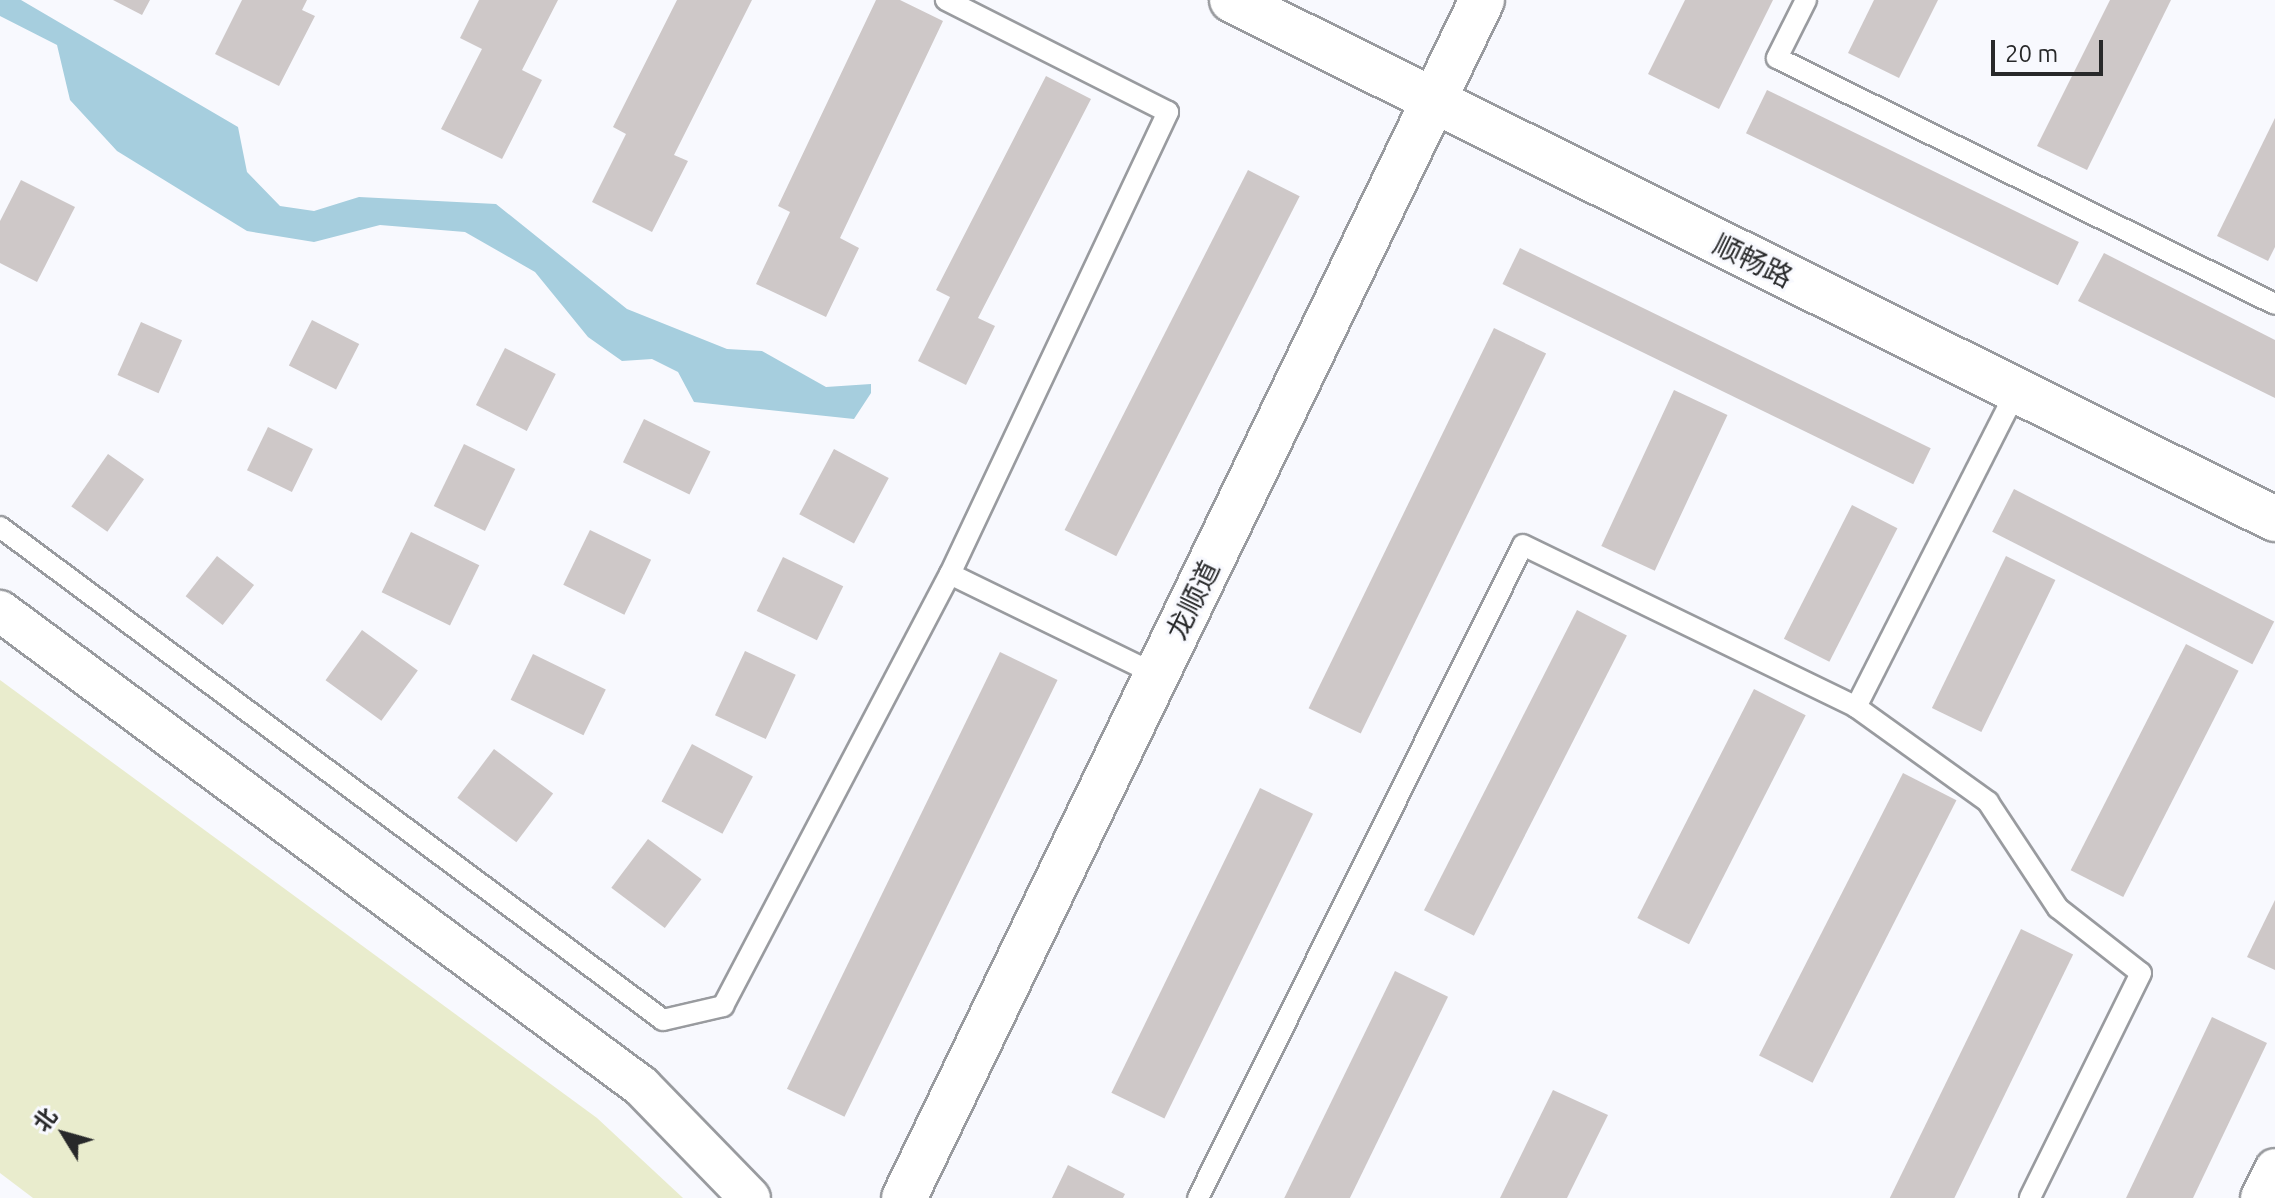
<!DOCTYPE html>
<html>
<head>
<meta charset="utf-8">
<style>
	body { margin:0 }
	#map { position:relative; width:2275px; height:1198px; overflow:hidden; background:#f8f9fe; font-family:Ubuntu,"Noto Sans SC",sans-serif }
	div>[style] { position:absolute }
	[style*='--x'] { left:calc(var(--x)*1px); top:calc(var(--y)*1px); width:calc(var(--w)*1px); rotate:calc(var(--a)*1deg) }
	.green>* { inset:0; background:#e9eccd }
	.water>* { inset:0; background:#a6cede }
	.building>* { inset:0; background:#cec8c8; transform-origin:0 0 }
	.roads { filter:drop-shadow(2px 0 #999b9f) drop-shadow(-2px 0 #999b9f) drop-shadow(0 2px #999b9f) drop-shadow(0 -2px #999b9f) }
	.lane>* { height:20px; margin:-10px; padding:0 10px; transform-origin:10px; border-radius:10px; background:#fff }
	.street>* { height:40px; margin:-20px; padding:0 20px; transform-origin:20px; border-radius:20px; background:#fff }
	.secondary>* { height:44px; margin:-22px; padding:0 22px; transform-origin:22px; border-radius:22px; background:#fff }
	span { translate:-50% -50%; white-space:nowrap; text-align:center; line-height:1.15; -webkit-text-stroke:6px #f8f9fe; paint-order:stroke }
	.street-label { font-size:28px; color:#28292a }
	.north { position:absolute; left:24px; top:1094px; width:80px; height:80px; -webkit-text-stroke:6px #f8f9fe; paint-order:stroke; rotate:307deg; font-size:22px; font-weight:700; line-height:32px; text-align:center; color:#28292a }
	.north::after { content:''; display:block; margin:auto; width:28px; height:36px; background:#28292a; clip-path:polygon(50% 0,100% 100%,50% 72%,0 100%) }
	.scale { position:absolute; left:1991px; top:40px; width:112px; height:36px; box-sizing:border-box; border:4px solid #28292a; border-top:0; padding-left:10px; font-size:24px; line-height:28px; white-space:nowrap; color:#28292a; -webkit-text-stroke:6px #f8f9fe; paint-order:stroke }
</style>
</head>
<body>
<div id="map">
	<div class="green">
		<div style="clip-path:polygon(0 680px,597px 1118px,683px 1198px,33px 1198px,0 1173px)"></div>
	</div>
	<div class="water">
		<div style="clip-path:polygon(0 0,21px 0,238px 127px,247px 172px,280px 206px,314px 211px,359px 197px,496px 204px,627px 309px,727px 349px,762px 351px,826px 387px,871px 384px,871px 393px,854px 419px,694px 402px,678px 372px,652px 359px,622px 361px,588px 337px,535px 272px,465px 232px,380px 225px,314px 242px,247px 231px,117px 151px,70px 100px,57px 45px,0 16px)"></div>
	</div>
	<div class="building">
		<div style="clip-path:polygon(113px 0,150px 0,142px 15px)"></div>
		<div style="clip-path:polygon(242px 0,307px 0,302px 10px,315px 16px,279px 86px,215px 54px)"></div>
		<div style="clip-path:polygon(479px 0,558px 0,522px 70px,542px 80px,502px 159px,441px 129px,482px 49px,460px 38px)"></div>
		<div style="clip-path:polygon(677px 0,752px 0,674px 155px,688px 161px,652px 232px,592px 202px,626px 134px,613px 127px)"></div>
		<div style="clip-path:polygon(876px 0,900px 0,943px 21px,840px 238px,859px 248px,826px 317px,756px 284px,790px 212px,778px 206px)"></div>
		<div style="clip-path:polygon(1685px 0,1773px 0,1719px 109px,1648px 74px)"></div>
		<div style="clip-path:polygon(1874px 0,1938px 0,1899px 78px,1848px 53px)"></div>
		<div style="clip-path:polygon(2110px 0,2171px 0,2087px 170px,2037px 146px)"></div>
		<div style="clip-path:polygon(1046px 76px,1091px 99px,978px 318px,995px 326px,966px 385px,918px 361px,950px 297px,936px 290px)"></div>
		<div style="left:1767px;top:90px;width:347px;height:48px;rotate:26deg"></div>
		<div style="clip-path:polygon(2275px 118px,2275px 247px,2268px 261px,2217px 236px)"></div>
		<div style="left:1248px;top:170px;width:58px;height:404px;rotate:27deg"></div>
		<div style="clip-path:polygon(21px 180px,75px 207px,37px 282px,0 263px,0 221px)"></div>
		<div style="left:1520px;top:248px;width:457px;height:40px;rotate:26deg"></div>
		<div style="clip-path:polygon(2104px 253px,2275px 340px,2275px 398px,2078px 301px)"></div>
		<div style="left:312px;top:320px;width:53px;height:51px;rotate:27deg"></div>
		<div style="left:141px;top:322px;width:45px;height:58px;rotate:24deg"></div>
		<div style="left:1494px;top:328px;width:58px;height:423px;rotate:26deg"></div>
		<div style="left:505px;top:348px;width:57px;height:64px;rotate:27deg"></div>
		<div style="left:1674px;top:390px;width:59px;height:172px;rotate:25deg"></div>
		<div style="left:644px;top:419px;width:74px;height:48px;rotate:26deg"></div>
		<div style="left:268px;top:427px;width:50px;height:48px;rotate:26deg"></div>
		<div style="left:464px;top:444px;width:57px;height:69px;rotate:26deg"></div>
		<div style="left:834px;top:449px;width:62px;height:74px;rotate:28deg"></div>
		<div style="left:108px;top:454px;width:44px;height:64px;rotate:35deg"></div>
		<div style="left:2014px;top:489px;width:292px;height:48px;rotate:27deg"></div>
		<div style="left:1852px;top:505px;width:51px;height:150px;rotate:27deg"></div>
		<div style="left:590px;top:530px;width:68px;height:61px;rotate:26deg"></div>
		<div style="left:411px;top:532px;width:76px;height:67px;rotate:26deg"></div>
		<div style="left:217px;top:556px;width:47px;height:51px;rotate:38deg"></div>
		<div style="left:2006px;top:556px;width:55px;height:169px;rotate:26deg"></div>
		<div style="left:783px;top:557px;width:67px;height:60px;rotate:26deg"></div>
		<div style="left:1577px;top:610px;width:56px;height:337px;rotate:27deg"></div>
		<div style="left:362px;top:630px;width:69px;height:62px;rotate:36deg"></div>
		<div style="left:2186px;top:644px;width:59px;height:254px;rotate:27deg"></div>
		<div style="left:745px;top:651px;width:56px;height:71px;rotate:25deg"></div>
		<div style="left:1000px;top:652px;width:64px;height:486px;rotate:26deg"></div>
		<div style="left:533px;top:654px;width:81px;height:51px;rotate:26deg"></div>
		<div style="left:1754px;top:689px;width:58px;height:257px;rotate:27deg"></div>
		<div style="left:692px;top:744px;width:69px;height:65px;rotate:28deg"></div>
		<div style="left:494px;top:749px;width:74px;height:61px;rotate:37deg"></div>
		<div style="left:1903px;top:773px;width:60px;height:317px;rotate:27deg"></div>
		<div style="left:1260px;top:788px;width:59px;height:339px;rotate:26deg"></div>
		<div style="left:648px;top:839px;width:67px;height:61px;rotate:37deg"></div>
		<div style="clip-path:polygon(2275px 900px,2275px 970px,2247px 957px)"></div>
		<div style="left:2021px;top:929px;width:58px;height:301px;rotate:26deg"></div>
		<div style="left:1395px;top:971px;width:59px;height:254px;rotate:26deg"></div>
		<div style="clip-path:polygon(2212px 1017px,2267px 1043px,2193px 1198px,2126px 1198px)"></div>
		<div style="clip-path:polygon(1553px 1090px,1608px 1115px,1567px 1198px,1500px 1198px)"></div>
		<div style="clip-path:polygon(1068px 1165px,1125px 1194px,1123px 1198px,1052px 1198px)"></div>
	</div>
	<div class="roads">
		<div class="lane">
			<div style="--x:1806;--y:0;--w:65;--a:116.6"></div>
			<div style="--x:1777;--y:58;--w:555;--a:26.29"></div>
			<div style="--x:0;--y:527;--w:826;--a:36.63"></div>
			<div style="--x:663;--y:1020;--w:62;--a:-13.1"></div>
			<div style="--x:723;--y:1006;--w:488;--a:-62.3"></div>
			<div style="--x:950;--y:574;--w:511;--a:-64.74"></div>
			<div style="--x:1168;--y:112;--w:249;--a:-153.2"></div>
			<div style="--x:950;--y:574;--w:230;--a:26"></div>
			<div style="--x:1856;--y:707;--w:354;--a:-63.1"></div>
			<div style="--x:1198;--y:1198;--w:729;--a:-63.54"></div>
			<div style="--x:1523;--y:545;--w:370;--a:25.9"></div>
			<div style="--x:1856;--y:707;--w:163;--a:35.7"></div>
			<div style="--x:1988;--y:802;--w:127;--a:56.6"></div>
			<div style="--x:2058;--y:908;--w:105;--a:38.1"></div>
			<div style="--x:2141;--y:973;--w:251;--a:116.3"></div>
		</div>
		<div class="street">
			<div style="--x:0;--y:611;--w:798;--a:36.54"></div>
			<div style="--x:641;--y:1086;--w:156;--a:45.8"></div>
			<div style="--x:2261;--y:1198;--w:32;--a:-64"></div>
		</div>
		<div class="secondary">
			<div style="--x:1232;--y:0;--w:1165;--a:26.46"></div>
			<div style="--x:904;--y:1198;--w:1330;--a:-64.24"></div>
		</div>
	</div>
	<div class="street-label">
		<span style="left:1753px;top:261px;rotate:26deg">顺畅路</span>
		<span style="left:1193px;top:600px;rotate:-64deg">龙顺道</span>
	</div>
	<div class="north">北</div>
	<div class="scale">20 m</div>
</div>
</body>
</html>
